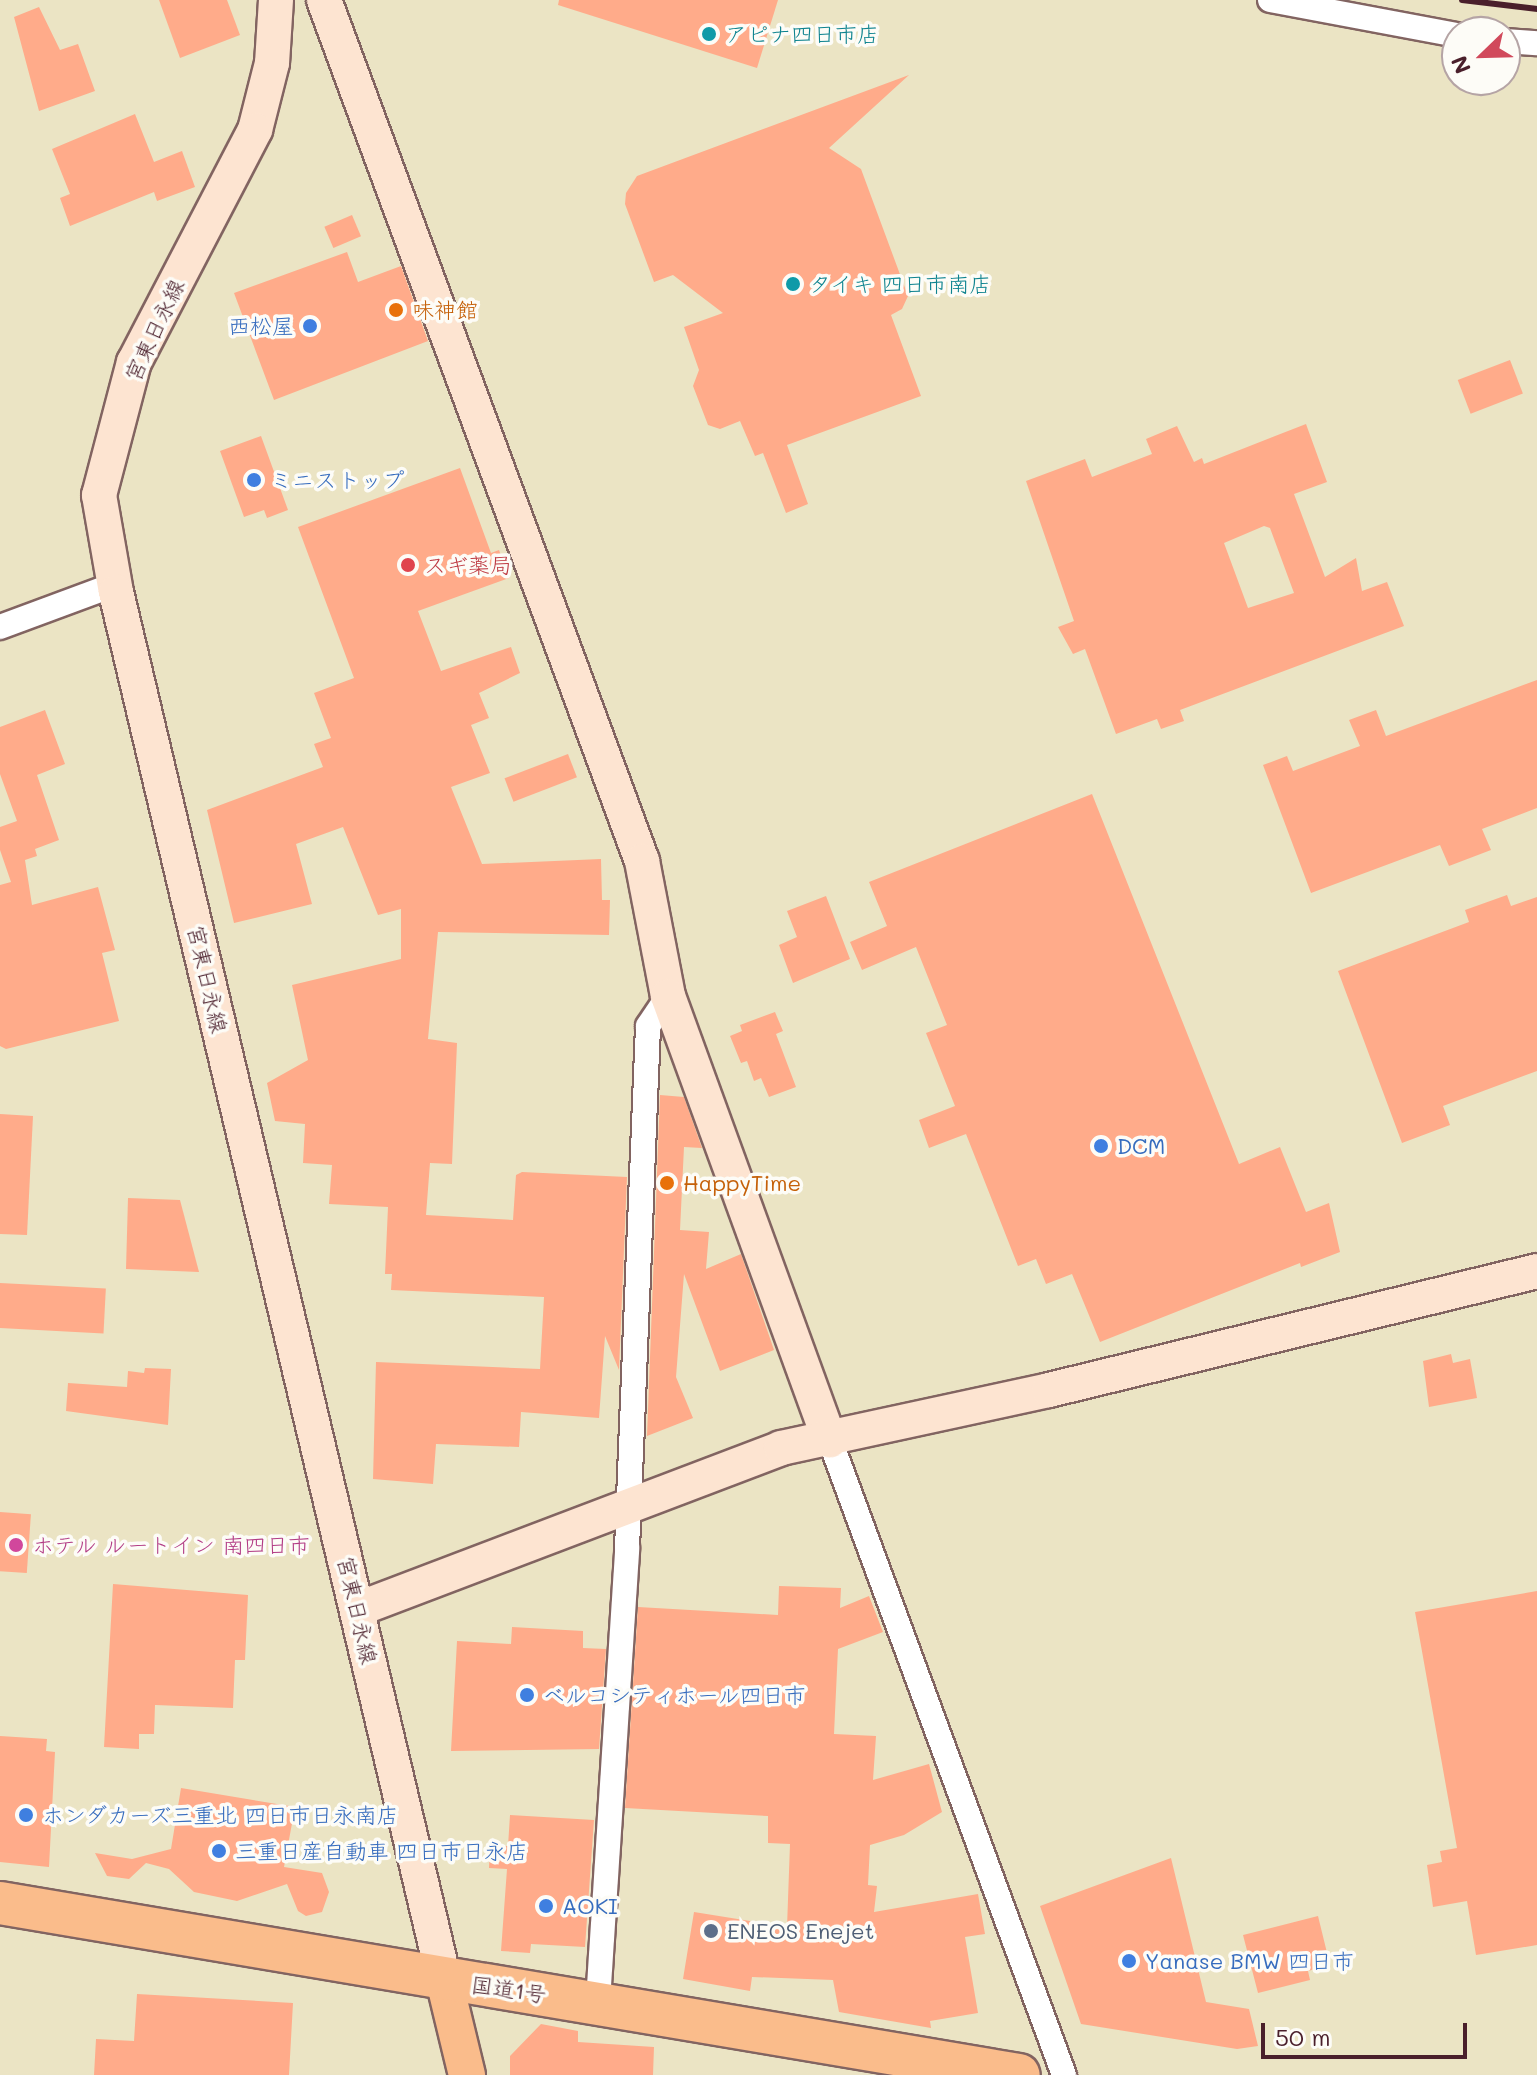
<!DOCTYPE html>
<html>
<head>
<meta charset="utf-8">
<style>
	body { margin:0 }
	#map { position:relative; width:1537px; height:2075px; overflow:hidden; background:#ebe4c4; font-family:Mali,"Klee One",sans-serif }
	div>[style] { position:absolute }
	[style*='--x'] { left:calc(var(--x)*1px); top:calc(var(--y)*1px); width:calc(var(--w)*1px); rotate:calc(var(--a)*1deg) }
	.building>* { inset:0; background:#ffab8a; transform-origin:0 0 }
	.roads { filter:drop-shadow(2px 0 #826461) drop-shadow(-2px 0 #826461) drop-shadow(0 2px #826461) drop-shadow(0 -2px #826461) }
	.street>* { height:24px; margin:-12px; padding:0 12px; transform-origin:12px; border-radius:12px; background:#fff }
	.secondary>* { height:34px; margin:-17px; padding:0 17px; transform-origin:17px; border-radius:17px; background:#fde4d1 }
	.primary>* { height:36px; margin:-18px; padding:0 18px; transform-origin:18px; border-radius:18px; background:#fabc8b }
	.highway>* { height:42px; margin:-21px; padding:0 21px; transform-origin:21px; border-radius:21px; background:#fabc8b }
	.rail>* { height:6px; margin:-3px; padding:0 3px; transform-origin:3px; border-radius:3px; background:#4a1f2b }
	.dots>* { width:22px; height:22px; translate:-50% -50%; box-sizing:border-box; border:4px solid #fdfcf7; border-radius:50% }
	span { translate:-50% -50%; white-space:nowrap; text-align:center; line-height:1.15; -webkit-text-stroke:7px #fdfcf7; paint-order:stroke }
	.culture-label { font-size:22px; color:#0d838f }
	.left { translate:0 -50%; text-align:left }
	.food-label { font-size:22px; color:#c56008 }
	.shop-label { font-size:22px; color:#366cbe }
	.right { translate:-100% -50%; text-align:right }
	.street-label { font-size:22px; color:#4a1f2b }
	.health-label { font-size:22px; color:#be3a42 }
	.hotel-label { font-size:22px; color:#b23c85 }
	.service-label { font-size:22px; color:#4e5e75 }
	.north { position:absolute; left:1441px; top:16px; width:80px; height:80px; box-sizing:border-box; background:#fdfcf7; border:2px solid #b5a4a5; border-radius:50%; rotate:247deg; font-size:22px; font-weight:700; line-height:32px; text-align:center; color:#4a1f2b }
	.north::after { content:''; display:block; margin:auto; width:28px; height:36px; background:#d1495b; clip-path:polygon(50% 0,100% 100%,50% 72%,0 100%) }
	.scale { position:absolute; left:1261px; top:2023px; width:206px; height:36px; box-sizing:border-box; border:4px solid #4a1f2b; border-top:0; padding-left:10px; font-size:24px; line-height:28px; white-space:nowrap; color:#4a1f2b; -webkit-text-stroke:6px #fdfcf7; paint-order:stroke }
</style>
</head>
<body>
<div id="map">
	<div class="building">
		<div style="clip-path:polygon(159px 0,227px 0,240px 35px,180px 58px)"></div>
		<div style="clip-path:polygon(559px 0,778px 0,757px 68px,558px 5px)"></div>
		<div style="clip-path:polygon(39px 7px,60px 50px,78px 44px,95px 91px,39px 111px,14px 17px)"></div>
		<div style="clip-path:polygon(909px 75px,829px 148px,861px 169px,908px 296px,902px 309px,891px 315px,921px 396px,787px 445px,808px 504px,786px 513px,763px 453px,755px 456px,740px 421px,720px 429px,708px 425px,693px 386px,699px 370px,684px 327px,723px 313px,673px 275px,654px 282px,625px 204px,626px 193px,637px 176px)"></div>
		<div style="clip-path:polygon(135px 114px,154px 162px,182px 151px,195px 187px,157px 201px,154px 192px,70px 226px,60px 198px,70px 194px,52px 149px)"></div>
		<div style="left:352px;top:215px;width:23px;height:30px;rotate:67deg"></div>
		<div style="clip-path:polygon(347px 252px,358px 282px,401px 266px,428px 341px,274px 400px,234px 293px)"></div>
		<div style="left:1510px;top:360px;width:36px;height:56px;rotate:69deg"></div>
		<div style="clip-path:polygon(evenodd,1306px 424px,1327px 482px,1294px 494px,1325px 577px,1356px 558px,1362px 591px,1387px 582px,1404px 626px,1180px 710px,1184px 721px,1161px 729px,1157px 719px,1116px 734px,1085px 649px,1073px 654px,1058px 627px,1074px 621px,1026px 481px,1085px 459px,1092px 477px,1152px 454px,1146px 439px,1177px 426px,1194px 462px,1202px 458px,1204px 464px,1306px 424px,1264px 526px,1270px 528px,1294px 593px,1248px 608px,1224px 543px,1264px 526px)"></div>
		<div style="clip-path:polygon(261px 436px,288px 510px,267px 518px,264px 510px,244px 517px,220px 451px)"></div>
		<div style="clip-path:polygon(460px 468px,491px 553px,499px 550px,509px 578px,418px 611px,441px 671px,511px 647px,520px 673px,479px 693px,489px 718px,471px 725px,490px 773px,451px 787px,482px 864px,601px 859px,602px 900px,610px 900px,609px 935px,438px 932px,428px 1039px,457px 1043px,452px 1164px,430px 1163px,426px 1215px,513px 1220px,516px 1175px,522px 1172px,627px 1177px,619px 1370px,605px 1336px,599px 1418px,521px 1412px,519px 1447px,436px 1444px,433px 1484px,373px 1479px,376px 1362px,540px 1369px,544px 1297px,391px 1290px,392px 1274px,385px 1274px,388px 1207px,329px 1204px,332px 1165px,303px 1163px,305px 1124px,275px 1121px,267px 1083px,308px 1060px,292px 985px,401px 959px,401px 909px,378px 915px,343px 827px,296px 844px,312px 904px,234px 923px,207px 810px,323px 767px,314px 744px,331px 738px,314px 693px,354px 678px,298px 527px)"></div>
		<div style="clip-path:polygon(1537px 680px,1537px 808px,1482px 829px,1491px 850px,1449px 866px,1440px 845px,1311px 893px,1263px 765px,1287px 756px,1293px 771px,1360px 746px,1349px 720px,1376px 710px,1386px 736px)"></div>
		<div style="clip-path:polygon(45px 710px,65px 764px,37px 775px,59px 840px,35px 849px,37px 856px,25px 860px,32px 905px,98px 887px,115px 950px,102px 953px,119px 1021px,6px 1049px,0 1046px,0 885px,11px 882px,0 850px,0 827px,17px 821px,0 774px,0 727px)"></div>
		<div style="left:568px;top:754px;width:25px;height:68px;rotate:69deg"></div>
		<div style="clip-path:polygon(1092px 794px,1239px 1164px,1280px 1147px,1306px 1212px,1329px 1203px,1340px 1252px,1301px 1267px,1300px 1263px,1100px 1342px,1072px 1274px,1046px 1284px,1036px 1259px,1018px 1266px,966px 1134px,929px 1148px,919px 1120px,955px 1106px,926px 1033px,947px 1025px,916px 947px,862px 970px,850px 942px,887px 926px,869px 882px)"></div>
		<div style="clip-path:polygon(1507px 895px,1511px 906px,1537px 897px,1537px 1071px,1443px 1106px,1450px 1125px,1402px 1143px,1338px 971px,1469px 922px,1465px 910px)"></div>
		<div style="clip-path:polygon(826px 896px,850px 959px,793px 983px,779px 945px,797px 937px,787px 911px)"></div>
		<div style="clip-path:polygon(775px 1012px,783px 1031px,776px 1034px,796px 1087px,769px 1097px,761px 1078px,754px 1081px,747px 1061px,741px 1063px,730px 1036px,742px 1031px,740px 1025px)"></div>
		<div style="clip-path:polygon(660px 1095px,684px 1097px,702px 1148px,684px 1147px,680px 1230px,709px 1232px,706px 1269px,741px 1254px,774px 1350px,720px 1371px,684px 1274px,676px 1377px,693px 1418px,647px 1436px)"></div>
		<div style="clip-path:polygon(0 1114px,33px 1116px,27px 1235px,0 1234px)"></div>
		<div style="clip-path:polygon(128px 1198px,180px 1200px,199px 1272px,126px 1269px)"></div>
		<div style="left:0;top:1283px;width:106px;height:45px;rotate:3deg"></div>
		<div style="clip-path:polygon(1451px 1354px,1453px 1363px,1470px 1359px,1477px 1398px,1429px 1407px,1423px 1361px)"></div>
		<div style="clip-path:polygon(145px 1368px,171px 1369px,168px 1425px,66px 1411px,68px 1383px,127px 1387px,128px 1371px,144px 1373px)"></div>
		<div style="left:0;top:1512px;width:31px;height:59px;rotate:4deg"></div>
		<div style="clip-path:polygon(113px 1584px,248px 1595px,245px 1660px,235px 1660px,233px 1708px,155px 1705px,154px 1734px,139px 1734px,139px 1749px,104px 1747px)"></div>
		<div style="clip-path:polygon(779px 1586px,841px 1588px,840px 1608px,869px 1596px,883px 1632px,838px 1649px,834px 1734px,876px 1736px,873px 1780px,929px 1764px,942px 1812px,904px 1835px,870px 1845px,868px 1885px,877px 1886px,874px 1912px,978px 1894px,985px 1934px,965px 1937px,978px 2013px,930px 2021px,931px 2028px,839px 2012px,833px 1980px,752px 1977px,750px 1991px,683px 1979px,694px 1912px,787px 1927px,790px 1844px,768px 1843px,768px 1816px,625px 1808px,638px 1607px,778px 1615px)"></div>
		<div style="clip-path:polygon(1537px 1591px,1537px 1945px,1476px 1955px,1467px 1901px,1433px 1907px,1427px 1865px,1442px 1862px,1440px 1851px,1457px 1848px,1415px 1612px)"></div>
		<div style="clip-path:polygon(512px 1627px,583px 1631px,583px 1648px,606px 1649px,599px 1749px,451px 1751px,457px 1641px,511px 1644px)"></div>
		<div style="clip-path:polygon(0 1736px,47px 1739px,46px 1751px,55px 1752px,49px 1867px,0 1862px)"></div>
		<div style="clip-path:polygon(181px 1788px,295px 1807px,284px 1867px,322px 1873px,329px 1892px,322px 1912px,306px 1916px,298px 1911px,287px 1884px,237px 1901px,194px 1892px,169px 1869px,146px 1863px,129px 1879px,107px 1876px,95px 1853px,132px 1859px,171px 1849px)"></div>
		<div style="clip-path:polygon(510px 1815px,594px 1820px,585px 1947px,531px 1944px,530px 1953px,501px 1951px,507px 1869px,489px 1868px,490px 1846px,508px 1846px)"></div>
		<div style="clip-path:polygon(1171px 1858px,1206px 2002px,1249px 2009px,1258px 2046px,1237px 2049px,1081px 2024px,1040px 1906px)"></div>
		<div style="clip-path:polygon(1318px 1916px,1330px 1965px,1308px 1971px,1310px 1980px,1258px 1993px,1243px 1935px)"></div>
		<div style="clip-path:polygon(137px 1994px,293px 2003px,289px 2075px,94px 2075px,96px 2039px,134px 2041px)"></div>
		<div style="clip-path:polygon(541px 2024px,578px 2031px,578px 2042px,654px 2047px,653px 2075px,510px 2075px,510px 2056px)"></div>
	</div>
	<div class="roads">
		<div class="street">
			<div style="--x:1270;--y:0;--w:190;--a:10.6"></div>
			<div style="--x:1505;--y:41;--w:32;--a:4"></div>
			<div style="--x:0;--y:627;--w:124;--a:-20.3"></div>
			<div style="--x:830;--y:1440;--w:677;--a:69.77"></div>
			<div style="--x:598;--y:2001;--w:453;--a:-86.3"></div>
			<div style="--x:627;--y:1549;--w:523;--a:-87.7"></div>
			<div style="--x:648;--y:1026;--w:36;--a:-56"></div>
		</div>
		<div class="secondary">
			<div style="--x:276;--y:0;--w:63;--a:93.6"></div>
			<div style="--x:272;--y:63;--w:69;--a:104.2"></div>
			<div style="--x:255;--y:130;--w:262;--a:117.5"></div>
			<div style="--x:134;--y:362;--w:138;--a:104.7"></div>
			<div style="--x:99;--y:495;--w:98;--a:80.1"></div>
			<div style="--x:116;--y:592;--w:1426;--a:76.7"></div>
			<div style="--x:324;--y:0;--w:918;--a:69.73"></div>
			<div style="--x:642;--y:861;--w:137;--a:79.1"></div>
			<div style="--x:668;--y:996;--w:473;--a:70"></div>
			<div style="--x:358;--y:1609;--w:453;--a:-20.8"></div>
			<div style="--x:781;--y:1448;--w:274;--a:-12.2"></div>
			<div style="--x:1049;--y:1390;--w:502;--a:-13.7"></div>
		</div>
		<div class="primary">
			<div style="--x:444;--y:1980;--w:98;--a:76.4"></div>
		</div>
		<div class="highway">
			<div style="--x:0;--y:1903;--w:1033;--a:9.58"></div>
		</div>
	</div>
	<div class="rail">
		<div style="--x:1462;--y:0;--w:76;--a:6.8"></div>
	</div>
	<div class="dots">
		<div style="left:709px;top:34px;background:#0f9aa8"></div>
		<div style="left:793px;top:284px;background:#0f9aa8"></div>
		<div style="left:396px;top:310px;background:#e8710a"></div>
		<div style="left:310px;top:326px;background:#3f7fe0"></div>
		<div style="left:254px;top:480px;background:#3f7fe0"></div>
		<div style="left:408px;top:565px;background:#e0444e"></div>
		<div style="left:1101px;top:1146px;background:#3f7fe0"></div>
		<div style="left:667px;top:1183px;background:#e8710a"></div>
		<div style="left:16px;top:1545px;background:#d1479c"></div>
		<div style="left:527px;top:1695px;background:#3f7fe0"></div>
		<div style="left:26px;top:1815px;background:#3f7fe0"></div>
		<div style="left:219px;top:1851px;background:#3f7fe0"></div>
		<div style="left:546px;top:1906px;background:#3f7fe0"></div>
		<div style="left:711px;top:1931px;background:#5c6f8a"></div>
		<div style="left:1129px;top:1961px;background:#3f7fe0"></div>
	</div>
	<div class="culture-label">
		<span class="left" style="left:725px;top:34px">アピナ四日市店</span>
		<span class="left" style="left:809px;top:284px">タイキ 四日市南店</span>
	</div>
	<div class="food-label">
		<span class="left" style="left:412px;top:310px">味神館</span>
		<span class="left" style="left:683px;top:1183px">HappyTime</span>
	</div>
	<div class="shop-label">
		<span class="right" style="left:294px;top:326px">西松屋</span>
		<span class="left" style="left:270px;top:480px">ミニストップ</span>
		<span class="left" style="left:1117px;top:1146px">DCM</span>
		<span class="left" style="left:543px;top:1695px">ベルコシティホール四日市</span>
		<span class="left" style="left:42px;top:1815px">ホンダカーズ三重北 四日市日永南店</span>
		<span class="left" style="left:235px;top:1851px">三重日産自動車 四日市日永店</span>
		<span class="left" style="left:562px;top:1906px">AOKI</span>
		<span class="left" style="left:1145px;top:1961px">Yanase BMW 四日市</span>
	</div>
	<div class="street-label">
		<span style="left:154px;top:330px;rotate:-65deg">宮東日永線</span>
		<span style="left:208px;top:979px;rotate:77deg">宮東日永線</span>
		<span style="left:358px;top:1610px;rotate:77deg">宮東日永線</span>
		<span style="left:509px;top:1989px;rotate:8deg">国道1号</span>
	</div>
	<div class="health-label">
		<span class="left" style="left:424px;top:565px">スギ薬局</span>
	</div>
	<div class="hotel-label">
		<span class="left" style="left:32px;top:1545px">ホテル ルートイン 南四日市</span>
	</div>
	<div class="service-label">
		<span class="left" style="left:727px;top:1931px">ENEOS Enejet</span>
	</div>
	<div class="north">N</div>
	<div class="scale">50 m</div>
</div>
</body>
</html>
